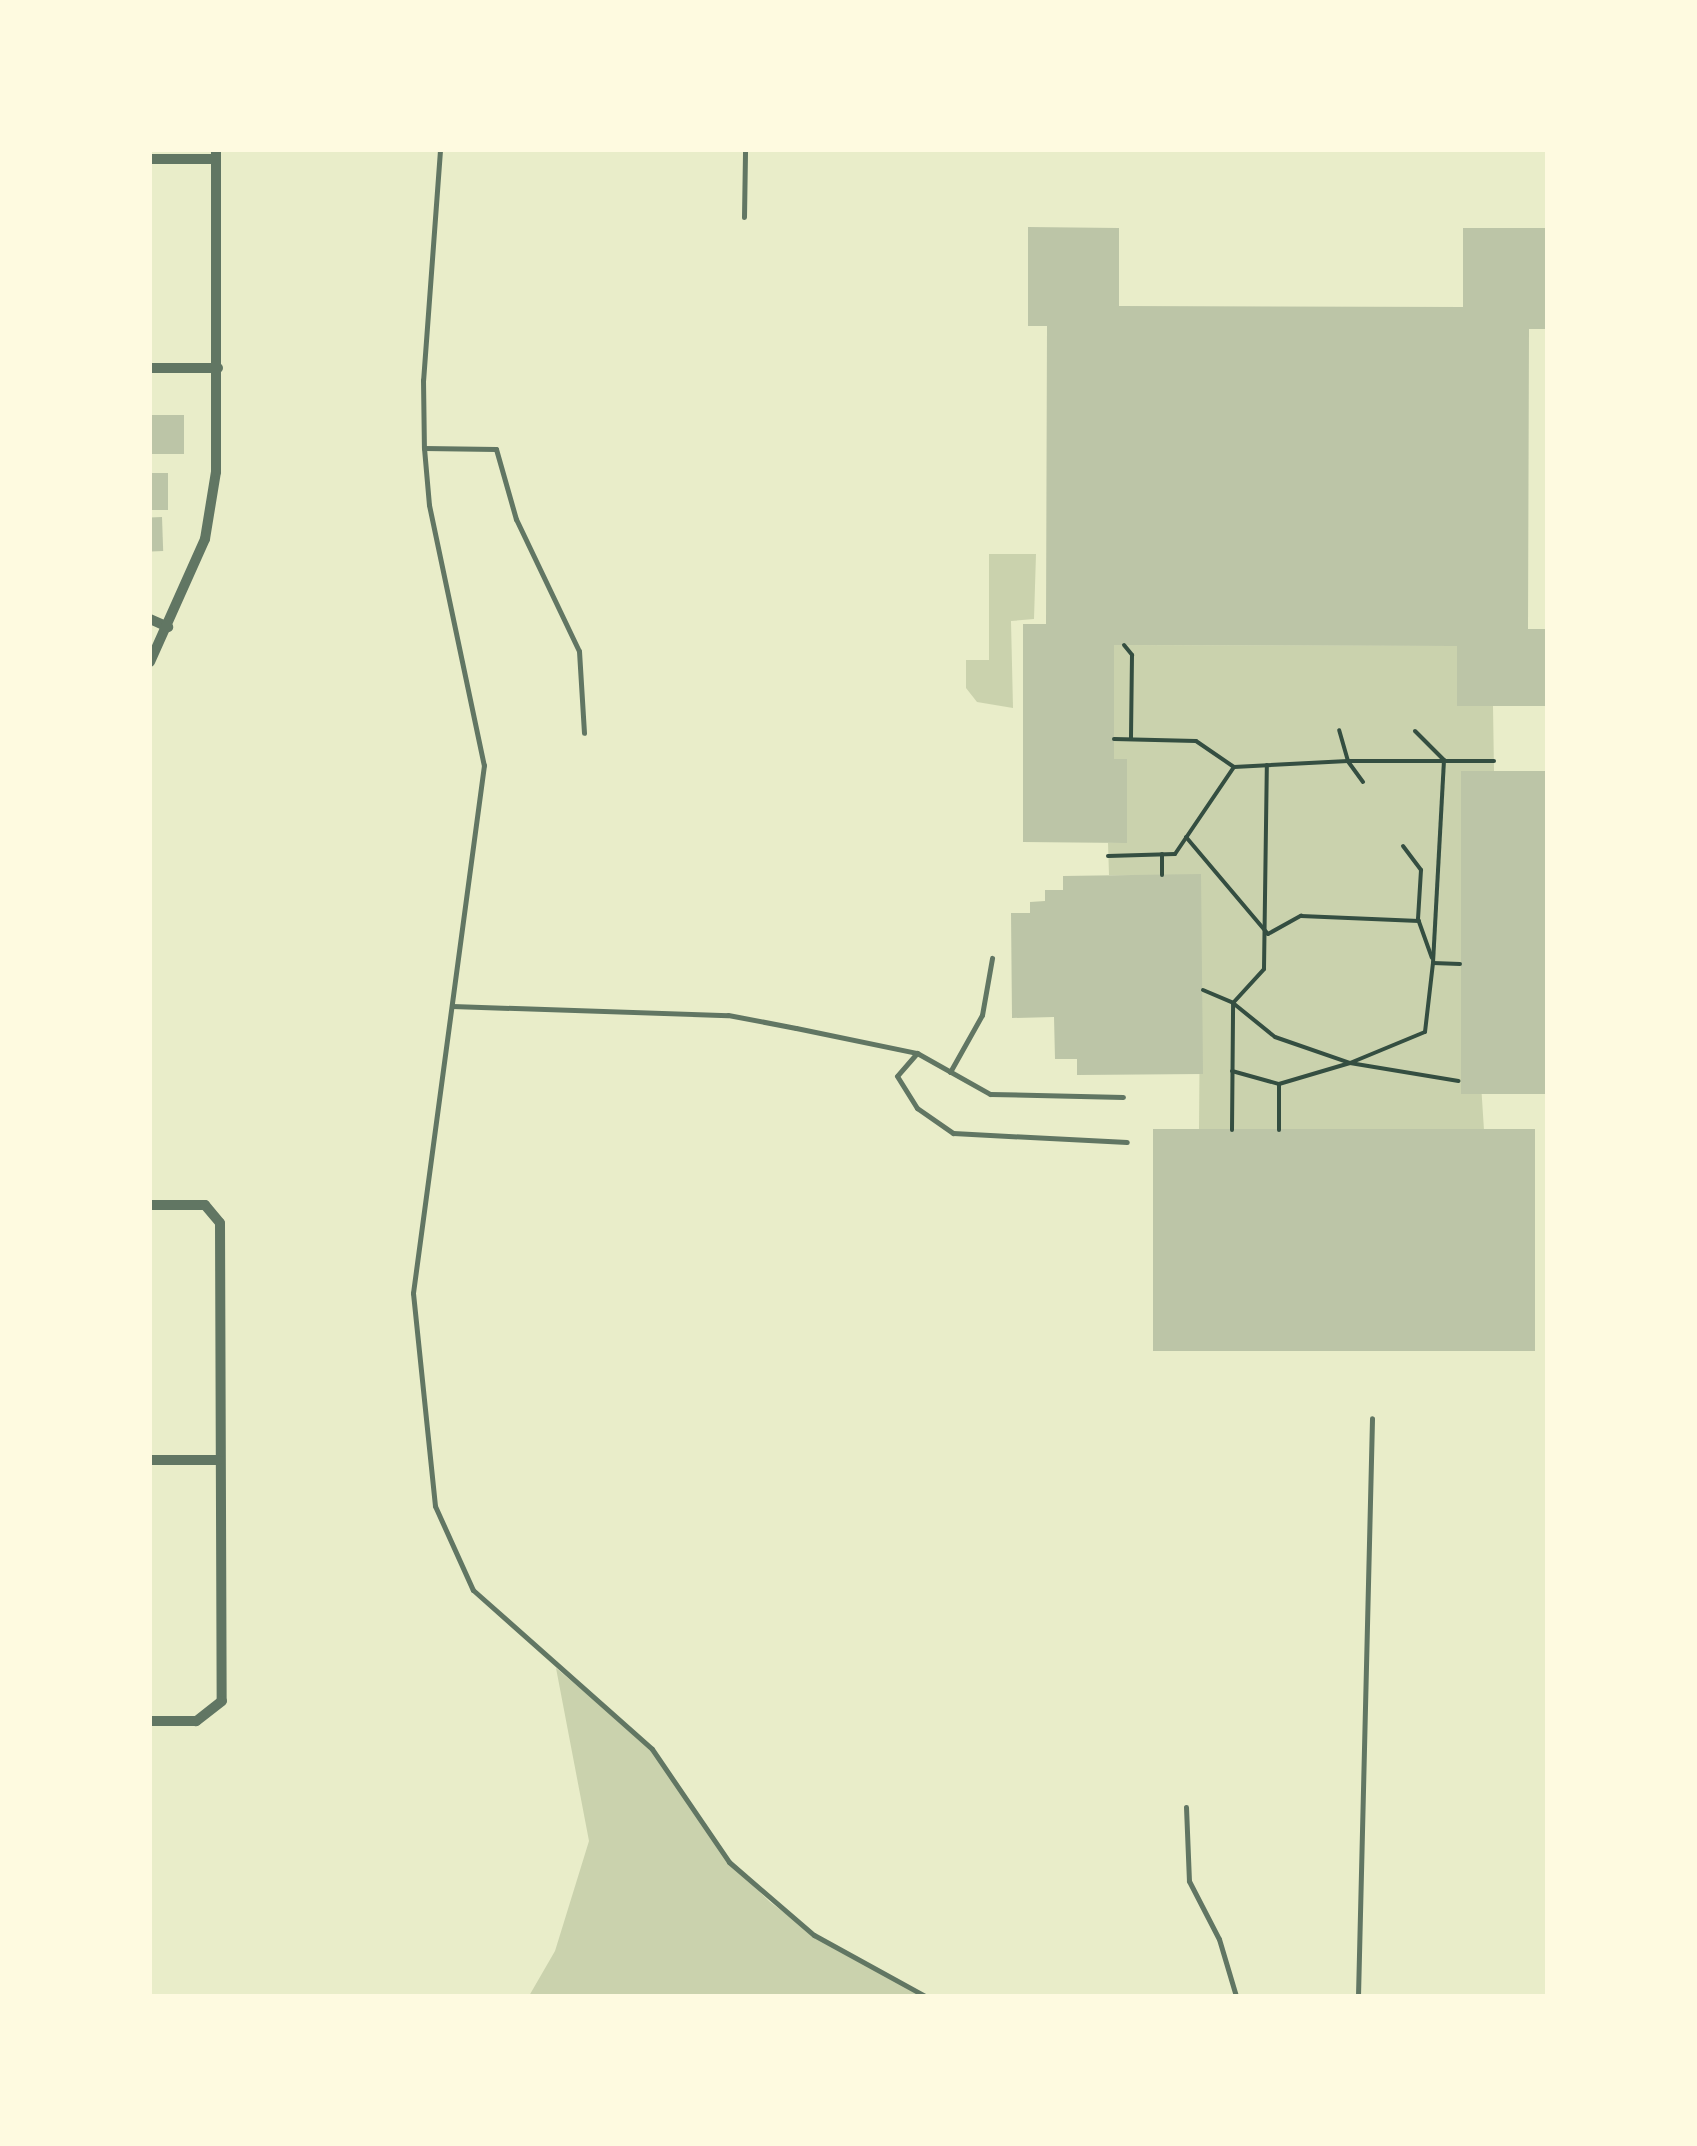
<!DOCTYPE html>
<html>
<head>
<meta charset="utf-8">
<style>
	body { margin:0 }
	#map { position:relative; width:1697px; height:2146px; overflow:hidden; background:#e9edc9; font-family:"Noto Sans",sans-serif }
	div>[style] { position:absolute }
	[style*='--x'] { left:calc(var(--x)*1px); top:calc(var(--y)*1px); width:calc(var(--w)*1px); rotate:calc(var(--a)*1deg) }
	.green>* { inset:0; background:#cad2ad }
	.building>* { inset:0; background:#bcc5a7; transform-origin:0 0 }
	.path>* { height:4px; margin:-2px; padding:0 2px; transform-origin:2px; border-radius:2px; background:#344e41 }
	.service>* { height:5px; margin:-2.5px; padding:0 2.5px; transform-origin:2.5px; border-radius:2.5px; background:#617663 }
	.minor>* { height:10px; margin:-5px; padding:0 5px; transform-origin:5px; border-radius:5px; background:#617663 }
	span { translate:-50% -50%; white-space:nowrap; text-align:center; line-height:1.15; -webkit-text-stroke:10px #fefae0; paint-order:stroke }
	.frame { position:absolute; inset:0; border:152px solid #fefae0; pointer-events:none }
</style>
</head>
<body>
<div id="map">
	<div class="green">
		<div style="clip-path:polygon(989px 554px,1036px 554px,1034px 619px,1011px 621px,1013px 708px,977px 702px,966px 688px,966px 660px,989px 660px)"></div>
		<div style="clip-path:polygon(1114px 645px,1457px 646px,1457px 706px,1493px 706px,1494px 771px,1461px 772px,1484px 1130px,1199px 1130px,1201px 875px,1109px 875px,1108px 843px,1127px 842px,1127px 759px,1114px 759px)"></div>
		<div style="clip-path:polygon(556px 1668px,652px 1749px,729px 1862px,770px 1902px,814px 1935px,925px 1996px,529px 1996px,555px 1951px,589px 1841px)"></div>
	</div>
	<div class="building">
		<div style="clip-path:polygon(1028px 227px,1119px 228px,1119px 306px,1463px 307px,1463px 228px,1547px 228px,1547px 329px,1529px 329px,1528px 629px,1547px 629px,1547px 706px,1457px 706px,1457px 646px,1114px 645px,1114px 759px,1127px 759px,1127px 843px,1023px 842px,1023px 624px,1046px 624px,1047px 326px,1028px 326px)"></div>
		<div style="left:150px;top:415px;width:34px;height:39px"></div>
		<div style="left:168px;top:473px;width:37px;height:18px;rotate:90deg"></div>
		<div style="left:162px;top:517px;width:34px;height:12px;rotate:88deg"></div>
		<div style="left:1461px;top:771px;width:86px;height:323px"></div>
		<div style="clip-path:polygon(1201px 874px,1203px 1074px,1077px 1075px,1077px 1059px,1055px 1059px,1054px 1017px,1012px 1018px,1011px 913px,1030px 913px,1030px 902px,1045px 901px,1045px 890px,1063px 890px,1063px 876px)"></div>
		<div style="left:1153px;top:1129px;width:382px;height:222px"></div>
	</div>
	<div class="path">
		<div style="--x:1124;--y:645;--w:13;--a:51"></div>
		<div style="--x:1132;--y:655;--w:84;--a:90.7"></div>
		<div style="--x:1415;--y:731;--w:41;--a:45"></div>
		<div style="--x:1444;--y:760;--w:203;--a:93.1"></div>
		<div style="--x:1114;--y:739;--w:82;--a:1.4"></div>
		<div style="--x:1196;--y:741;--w:46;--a:34.4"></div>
		<div style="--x:1234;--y:767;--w:114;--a:-3"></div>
		<div style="--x:1348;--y:761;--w:32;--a:-106"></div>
		<div style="--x:1363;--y:782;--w:26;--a:-126"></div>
		<div style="--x:1348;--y:761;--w:146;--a:0"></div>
		<div style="--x:1186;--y:837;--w:127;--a:49.8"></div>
		<div style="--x:1268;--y:934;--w:38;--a:-29"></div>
		<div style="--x:1301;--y:916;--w:118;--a:2.4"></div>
		<div style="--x:1403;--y:846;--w:30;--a:53"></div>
		<div style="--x:1421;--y:870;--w:49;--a:93.5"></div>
		<div style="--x:1418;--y:919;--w:41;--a:70.3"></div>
		<div style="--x:1162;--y:854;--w:21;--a:90"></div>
		<div style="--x:1108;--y:856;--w:67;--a:-1.7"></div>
		<div style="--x:1175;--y:854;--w:105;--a:-55.9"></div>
		<div style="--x:1203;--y:990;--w:33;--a:23"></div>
		<div style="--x:1233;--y:1003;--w:46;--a:-47.6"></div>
		<div style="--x:1264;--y:969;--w:204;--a:-89.2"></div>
		<div style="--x:1233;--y:1003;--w:54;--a:39"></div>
		<div style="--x:1275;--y:1037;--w:79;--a:19.1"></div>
		<div style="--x:1350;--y:1063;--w:81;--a:-22.5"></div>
		<div style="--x:1425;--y:1032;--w:69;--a:-83.4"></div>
		<div style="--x:1433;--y:963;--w:27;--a:2"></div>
		<div style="--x:1232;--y:1071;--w:49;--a:15.5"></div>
		<div style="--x:1232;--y:1130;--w:127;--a:-89.5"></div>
		<div style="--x:1279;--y:1130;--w:46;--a:-90"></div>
		<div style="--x:1279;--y:1084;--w:74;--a:-16.5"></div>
		<div style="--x:1350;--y:1063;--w:110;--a:9.4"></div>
	</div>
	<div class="service">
		<div style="--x:440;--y:150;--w:231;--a:94.2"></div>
		<div style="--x:423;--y:380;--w:68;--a:89.2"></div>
		<div style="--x:424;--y:448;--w:57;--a:85"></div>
		<div style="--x:429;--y:505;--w:266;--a:78.1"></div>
		<div style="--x:484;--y:765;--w:533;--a:97.66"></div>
		<div style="--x:413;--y:1293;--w:214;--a:84.1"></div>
		<div style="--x:435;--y:1506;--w:92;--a:65.7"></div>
		<div style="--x:473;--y:1590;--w:239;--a:41.6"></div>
		<div style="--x:652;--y:1749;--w:137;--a:55.7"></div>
		<div style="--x:729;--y:1862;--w:112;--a:40.7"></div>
		<div style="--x:814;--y:1935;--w:127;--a:28.8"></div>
		<div style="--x:744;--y:217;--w:67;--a:-89.1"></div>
		<div style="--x:424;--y:448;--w:72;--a:0.8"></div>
		<div style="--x:496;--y:449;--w:73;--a:74.1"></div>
		<div style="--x:516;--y:519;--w:146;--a:64.5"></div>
		<div style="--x:579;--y:651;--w:82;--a:86.5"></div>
		<div style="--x:452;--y:1006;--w:276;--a:1.9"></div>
		<div style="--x:728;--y:1015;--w:69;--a:10.8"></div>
		<div style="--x:796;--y:1028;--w:124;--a:11.7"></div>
		<div style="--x:917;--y:1053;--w:30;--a:131"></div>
		<div style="--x:897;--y:1076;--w:38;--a:58"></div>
		<div style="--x:917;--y:1108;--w:44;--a:34.8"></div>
		<div style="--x:953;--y:1133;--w:174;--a:3"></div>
		<div style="--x:917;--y:1053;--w:84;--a:29.3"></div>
		<div style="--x:990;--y:1094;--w:133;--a:1.3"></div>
		<div style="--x:950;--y:1072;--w:65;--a:-60.7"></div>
		<div style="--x:982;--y:1015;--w:58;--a:-80"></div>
		<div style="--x:1186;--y:1807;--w:74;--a:87.7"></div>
		<div style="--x:1189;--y:1881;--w:65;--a:62.7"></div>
		<div style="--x:1219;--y:1939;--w:59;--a:73.4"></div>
		<div style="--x:1358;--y:1996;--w:578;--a:-88.61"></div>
	</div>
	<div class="minor">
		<div style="--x:150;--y:159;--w:66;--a:0"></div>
		<div style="--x:150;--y:368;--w:68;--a:0"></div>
		<div style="--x:150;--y:619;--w:20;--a:24"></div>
		<div style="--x:150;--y:662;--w:135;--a:-65.9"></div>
		<div style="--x:205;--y:539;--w:68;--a:-80.7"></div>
		<div style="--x:216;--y:472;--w:322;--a:-90"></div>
		<div style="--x:150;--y:1205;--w:55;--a:0"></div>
		<div style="--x:205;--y:1205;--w:23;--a:50"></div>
		<div style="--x:220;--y:1223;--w:478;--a:89.8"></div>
		<div style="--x:222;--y:1701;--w:33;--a:142"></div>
		<div style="--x:196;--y:1721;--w:46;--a:180"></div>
		<div style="--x:150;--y:1460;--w:68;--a:0"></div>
	</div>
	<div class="frame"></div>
</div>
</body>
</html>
